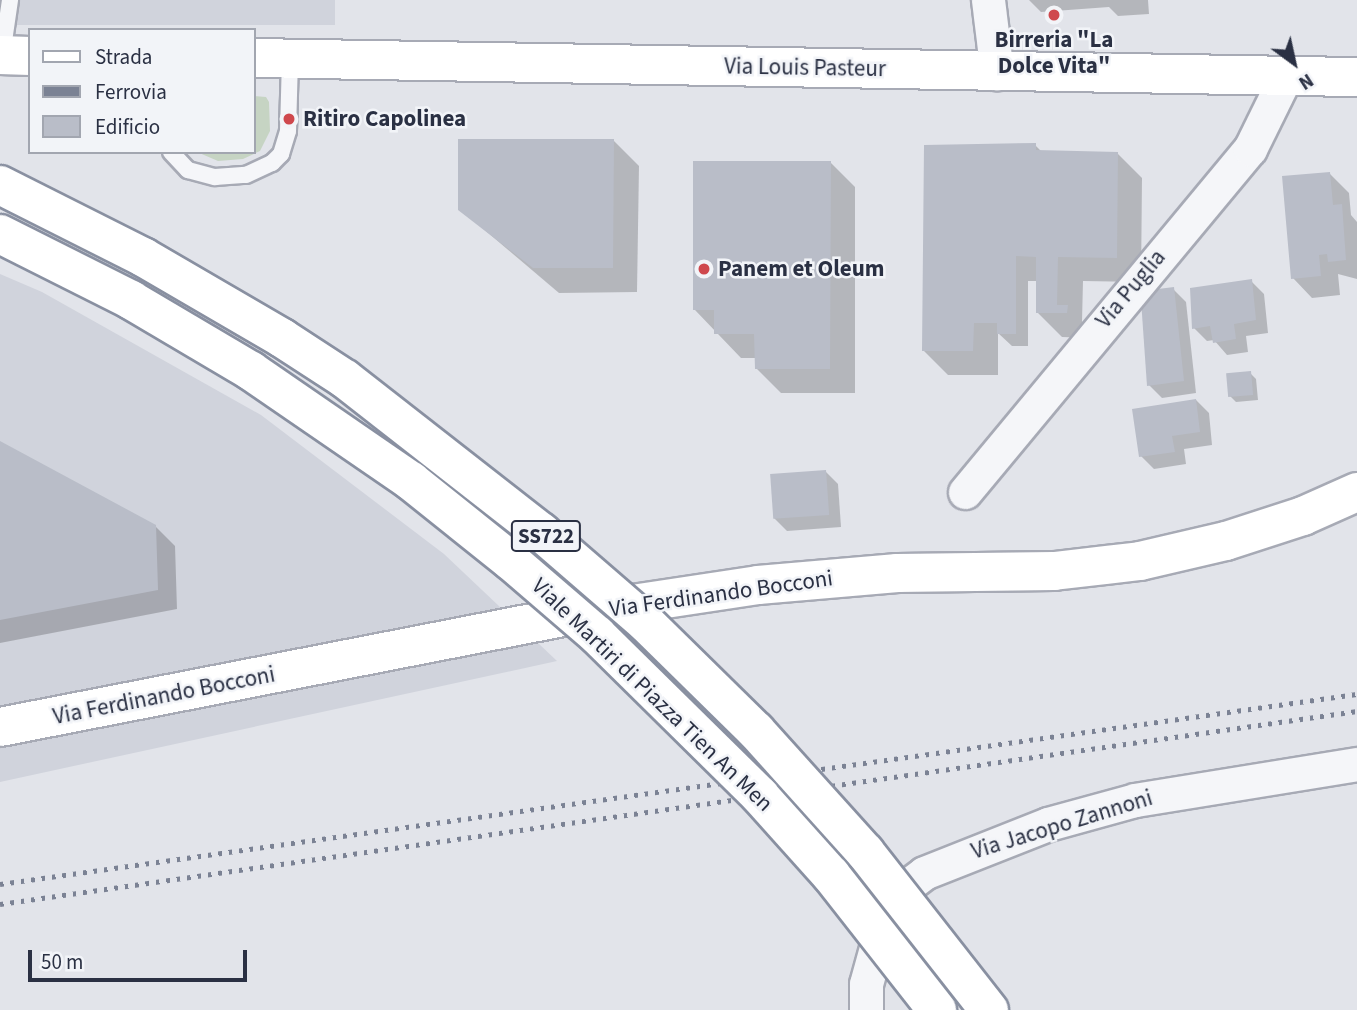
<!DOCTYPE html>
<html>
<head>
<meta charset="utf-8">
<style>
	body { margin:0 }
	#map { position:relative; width:1357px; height:1010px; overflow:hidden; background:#e2e4ea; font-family:"Source Sans 3",sans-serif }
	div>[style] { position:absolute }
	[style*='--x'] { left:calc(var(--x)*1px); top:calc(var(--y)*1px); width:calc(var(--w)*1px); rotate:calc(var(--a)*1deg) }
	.built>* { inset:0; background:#d0d3dc; transform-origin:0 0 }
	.green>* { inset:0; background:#c6d4c3 }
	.shadow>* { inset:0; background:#0003 }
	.building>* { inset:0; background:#b9bdc8; transform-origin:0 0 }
	.roads { filter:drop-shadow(2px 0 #a7aab5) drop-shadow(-2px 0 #a7aab5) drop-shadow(0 2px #a7aab5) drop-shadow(0 -2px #a7aab5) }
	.lane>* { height:16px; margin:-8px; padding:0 8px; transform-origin:8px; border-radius:8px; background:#f5f6f9 }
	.street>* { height:33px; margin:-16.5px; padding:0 16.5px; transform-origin:16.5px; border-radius:16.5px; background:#f5f6f9 }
	.primary>* { height:38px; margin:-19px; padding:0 19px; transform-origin:19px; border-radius:19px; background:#fff }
	.rail>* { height:5px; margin-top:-2.5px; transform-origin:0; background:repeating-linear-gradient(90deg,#7b8294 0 3.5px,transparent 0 10.5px) }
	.bridges { filter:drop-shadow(2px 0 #8990a1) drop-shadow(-2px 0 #8990a1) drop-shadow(0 2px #8990a1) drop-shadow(0 -2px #8990a1) }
	.highway-bridge>* { height:38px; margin:-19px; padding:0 19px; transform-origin:19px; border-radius:19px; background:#fff }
	.dots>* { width:19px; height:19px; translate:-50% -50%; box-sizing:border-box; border:4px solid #f2f4f8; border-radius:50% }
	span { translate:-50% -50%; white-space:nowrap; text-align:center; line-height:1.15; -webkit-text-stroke:5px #f2f4f8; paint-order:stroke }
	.shield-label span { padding:2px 5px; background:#f2f4f8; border:2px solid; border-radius:5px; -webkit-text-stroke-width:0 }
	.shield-label { font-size:21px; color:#2a3043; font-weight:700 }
	.poi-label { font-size:23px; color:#2a3043; font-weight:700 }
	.left { translate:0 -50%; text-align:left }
	.street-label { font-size:23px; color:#2a3043 }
	.legend { position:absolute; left:28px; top:28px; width:228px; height:126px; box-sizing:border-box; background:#f2f4f8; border:2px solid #a2a6b0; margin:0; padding:9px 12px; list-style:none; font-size:21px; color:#2a3043 }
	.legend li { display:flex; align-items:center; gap:14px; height:35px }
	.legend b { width:35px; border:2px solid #a2a6b0 }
	.north { position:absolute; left:1259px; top:28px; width:70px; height:70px; -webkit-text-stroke:5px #f2f4f8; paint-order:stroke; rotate:147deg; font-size:19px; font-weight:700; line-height:28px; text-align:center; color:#2a3043 }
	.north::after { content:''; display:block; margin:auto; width:24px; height:32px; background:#2a3043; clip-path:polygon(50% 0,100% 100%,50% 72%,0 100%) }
	.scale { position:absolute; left:28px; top:950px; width:219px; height:32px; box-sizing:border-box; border:4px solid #2a3043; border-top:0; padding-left:9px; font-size:21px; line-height:24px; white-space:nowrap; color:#2a3043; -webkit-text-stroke:5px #f2f4f8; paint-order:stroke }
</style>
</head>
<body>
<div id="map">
	<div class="built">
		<div style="left:0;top:0;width:335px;height:25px"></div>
		<div style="clip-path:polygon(0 274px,42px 292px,261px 415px,444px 554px,557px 661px,0 782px)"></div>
	</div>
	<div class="green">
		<div style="clip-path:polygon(254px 96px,266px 97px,269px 102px,270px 131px,260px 151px,243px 159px,218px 161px,197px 152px,254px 152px)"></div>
	</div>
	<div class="shadow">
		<div style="clip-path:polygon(1029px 0,1148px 0,1149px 14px,1118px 16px,1109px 7px,1041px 12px)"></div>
		<div style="clip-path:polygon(614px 141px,639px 166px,637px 292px,559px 293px,460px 209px)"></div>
		<div style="clip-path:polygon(1035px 145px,1042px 152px,1117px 153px,1142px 178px,1141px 282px,1083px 281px,1082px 322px,1092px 338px,1062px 337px,1037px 312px,1038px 281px,1028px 281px,1028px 346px,1012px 346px,998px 333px,998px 375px,948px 375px,923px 350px)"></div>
		<div style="clip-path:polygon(830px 162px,855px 187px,855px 393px,781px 393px,756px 368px,756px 358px,741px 358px,695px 310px)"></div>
		<div style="clip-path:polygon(1330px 174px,1349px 193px,1351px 215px,1357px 222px,1357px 279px,1338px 274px,1340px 295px,1312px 298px,1293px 278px)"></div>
		<div style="clip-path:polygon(1251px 281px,1264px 294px,1268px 333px,1246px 336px,1248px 352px,1227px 355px,1214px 340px,1207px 341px,1194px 328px)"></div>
		<div style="clip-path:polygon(1173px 289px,1186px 302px,1196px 393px,1162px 398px,1149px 385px)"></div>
		<div style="clip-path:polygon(1250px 373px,1256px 379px,1258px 400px,1236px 402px,1230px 396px)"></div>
		<div style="clip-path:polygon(1196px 400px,1209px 413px,1212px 445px,1184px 449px,1186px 464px,1154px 469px,1141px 456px)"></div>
		<div style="clip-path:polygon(0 443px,155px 526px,175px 546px,177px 609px,0 643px)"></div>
		<div style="clip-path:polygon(825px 471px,838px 484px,841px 527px,787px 531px,774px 518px)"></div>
	</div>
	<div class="building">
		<div style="clip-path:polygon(458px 139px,614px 139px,613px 268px,533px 268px,458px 210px)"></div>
		<div style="clip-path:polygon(1036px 143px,1036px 150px,1118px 152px,1117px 258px,1058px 257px,1057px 305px,1068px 305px,1067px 313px,1036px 313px,1036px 257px,1016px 256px,1016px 334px,997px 334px,997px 323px,974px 323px,973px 351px,922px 351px,924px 145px)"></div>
		<div style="clip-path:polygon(693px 161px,831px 161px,830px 369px,755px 369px,754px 334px,714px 334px,714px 310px,693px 310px)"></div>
		<div style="clip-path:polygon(1330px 172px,1333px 205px,1342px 204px,1346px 260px,1328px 262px,1327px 254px,1319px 255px,1321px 276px,1291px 279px,1282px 176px)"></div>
		<div style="clip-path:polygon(1252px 279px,1256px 320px,1234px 324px,1236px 339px,1213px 343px,1210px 326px,1192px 329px,1190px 288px)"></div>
		<div style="clip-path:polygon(1174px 287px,1184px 381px,1147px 386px,1141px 300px,1158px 289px)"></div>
		<div style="left:1251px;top:371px;width:24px;height:25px;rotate:85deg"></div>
		<div style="clip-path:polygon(1196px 399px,1200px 432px,1172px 436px,1175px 452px,1139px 457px,1132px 409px)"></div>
		<div style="clip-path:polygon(0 441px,156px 525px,158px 590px,0 620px)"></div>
		<div style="left:826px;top:470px;width:45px;height:56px;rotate:86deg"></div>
	</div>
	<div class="roads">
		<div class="lane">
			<div style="--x:2;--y:55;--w:56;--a:-81.7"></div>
			<div style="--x:171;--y:152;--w:25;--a:47"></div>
			<div style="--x:188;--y:170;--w:28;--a:15"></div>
			<div style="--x:215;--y:177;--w:31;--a:-4"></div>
			<div style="--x:246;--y:175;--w:29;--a:-25"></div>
			<div style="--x:272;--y:163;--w:13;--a:-45"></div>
			<div style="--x:281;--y:154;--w:24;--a:-73"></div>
			<div style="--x:288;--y:131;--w:72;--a:-88.4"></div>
		</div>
		<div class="street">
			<div style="--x:988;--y:0;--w:74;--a:83"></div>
			<div style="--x:965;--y:492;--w:446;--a:-50.3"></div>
			<div style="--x:1250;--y:149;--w:79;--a:-63.8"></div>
			<div style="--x:866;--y:1010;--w:26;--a:-90"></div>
			<div style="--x:866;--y:984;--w:72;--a:-74.6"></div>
			<div style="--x:885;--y:915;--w:32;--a:-55"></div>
			<div style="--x:903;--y:889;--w:26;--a:-37"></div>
			<div style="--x:924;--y:873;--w:133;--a:-21.6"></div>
			<div style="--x:1048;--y:824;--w:90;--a:-15.4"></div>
			<div style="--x:1135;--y:800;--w:225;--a:-9.2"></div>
		</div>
		<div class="primary">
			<div style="--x:0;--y:55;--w:30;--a:2"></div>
			<div style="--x:254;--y:58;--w:1103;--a:0.99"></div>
			<div style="--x:0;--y:727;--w:631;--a:-11.06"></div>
			<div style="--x:619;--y:606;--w:141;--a:-8.6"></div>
			<div style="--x:758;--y:585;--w:140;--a:-4.9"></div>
			<div style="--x:897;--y:573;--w:157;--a:-0.7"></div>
			<div style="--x:1054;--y:571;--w:87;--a:-6.6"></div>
			<div style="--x:1140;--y:561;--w:88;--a:-13.1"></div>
			<div style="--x:1226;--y:541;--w:81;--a:-18"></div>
			<div style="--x:1303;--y:516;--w:59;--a:-24"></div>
		</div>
	</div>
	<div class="rail">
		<div style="--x:0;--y:884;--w:1370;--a:-7.97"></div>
		<div style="--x:0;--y:904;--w:1371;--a:-8.09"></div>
	</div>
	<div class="bridges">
		<div class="highway-bridge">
			<div style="--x:0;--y:185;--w:160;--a:26.7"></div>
			<div style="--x:143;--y:257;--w:161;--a:30.2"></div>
			<div style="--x:282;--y:338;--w:75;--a:33.1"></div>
			<div style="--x:345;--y:379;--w:249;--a:38"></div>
			<div style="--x:541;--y:532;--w:139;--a:40.9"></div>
			<div style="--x:646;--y:623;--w:154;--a:44.5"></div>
			<div style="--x:756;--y:731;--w:163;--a:48"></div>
			<div style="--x:865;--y:852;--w:201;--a:51.9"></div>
			<div style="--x:0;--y:234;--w:147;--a:26.7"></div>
			<div style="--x:131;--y:300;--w:139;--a:30.6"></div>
			<div style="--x:251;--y:371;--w:194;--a:34.5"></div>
			<div style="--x:411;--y:481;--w:128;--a:38.7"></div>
			<div style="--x:511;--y:561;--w:113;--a:40.7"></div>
			<div style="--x:597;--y:635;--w:229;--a:44.6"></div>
			<div style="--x:760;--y:796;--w:106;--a:48.1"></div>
			<div style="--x:831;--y:875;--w:172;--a:51.9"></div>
		</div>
	</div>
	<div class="dots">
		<div style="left:1054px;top:15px;background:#cf484d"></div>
		<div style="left:289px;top:119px;background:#cf484d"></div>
		<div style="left:704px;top:269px;background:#cf484d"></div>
	</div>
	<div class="shield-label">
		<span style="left:546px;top:536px">SS722</span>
	</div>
	<div class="poi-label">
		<span style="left:1054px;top:53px">Birreria "La<br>Dolce Vita"</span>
		<span class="left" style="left:303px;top:119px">Ritiro Capolinea</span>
		<span class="left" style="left:718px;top:269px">Panem et Oleum</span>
	</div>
	<div class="street-label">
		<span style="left:805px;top:68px;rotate:1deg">Via Louis Pasteur</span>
		<span style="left:1131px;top:289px;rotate:-50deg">Via Puglia</span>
		<span style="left:721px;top:594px;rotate:-8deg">Via Ferdinando Bocconi</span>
		<span style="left:652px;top:695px;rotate:44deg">Viale Martiri di Piazza Tien An Men</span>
		<span style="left:164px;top:696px;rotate:-11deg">Via Ferdinando Bocconi</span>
		<span style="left:1062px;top:825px;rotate:-17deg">Via Jacopo Zannoni</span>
	</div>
	<ul class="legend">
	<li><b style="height:9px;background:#fff"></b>Strada</li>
	<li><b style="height:9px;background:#7b8294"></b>Ferrovia</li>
	<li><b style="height:19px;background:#b9bdc8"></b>Edificio</li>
	</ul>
	<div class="north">N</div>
	<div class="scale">50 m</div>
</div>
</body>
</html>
